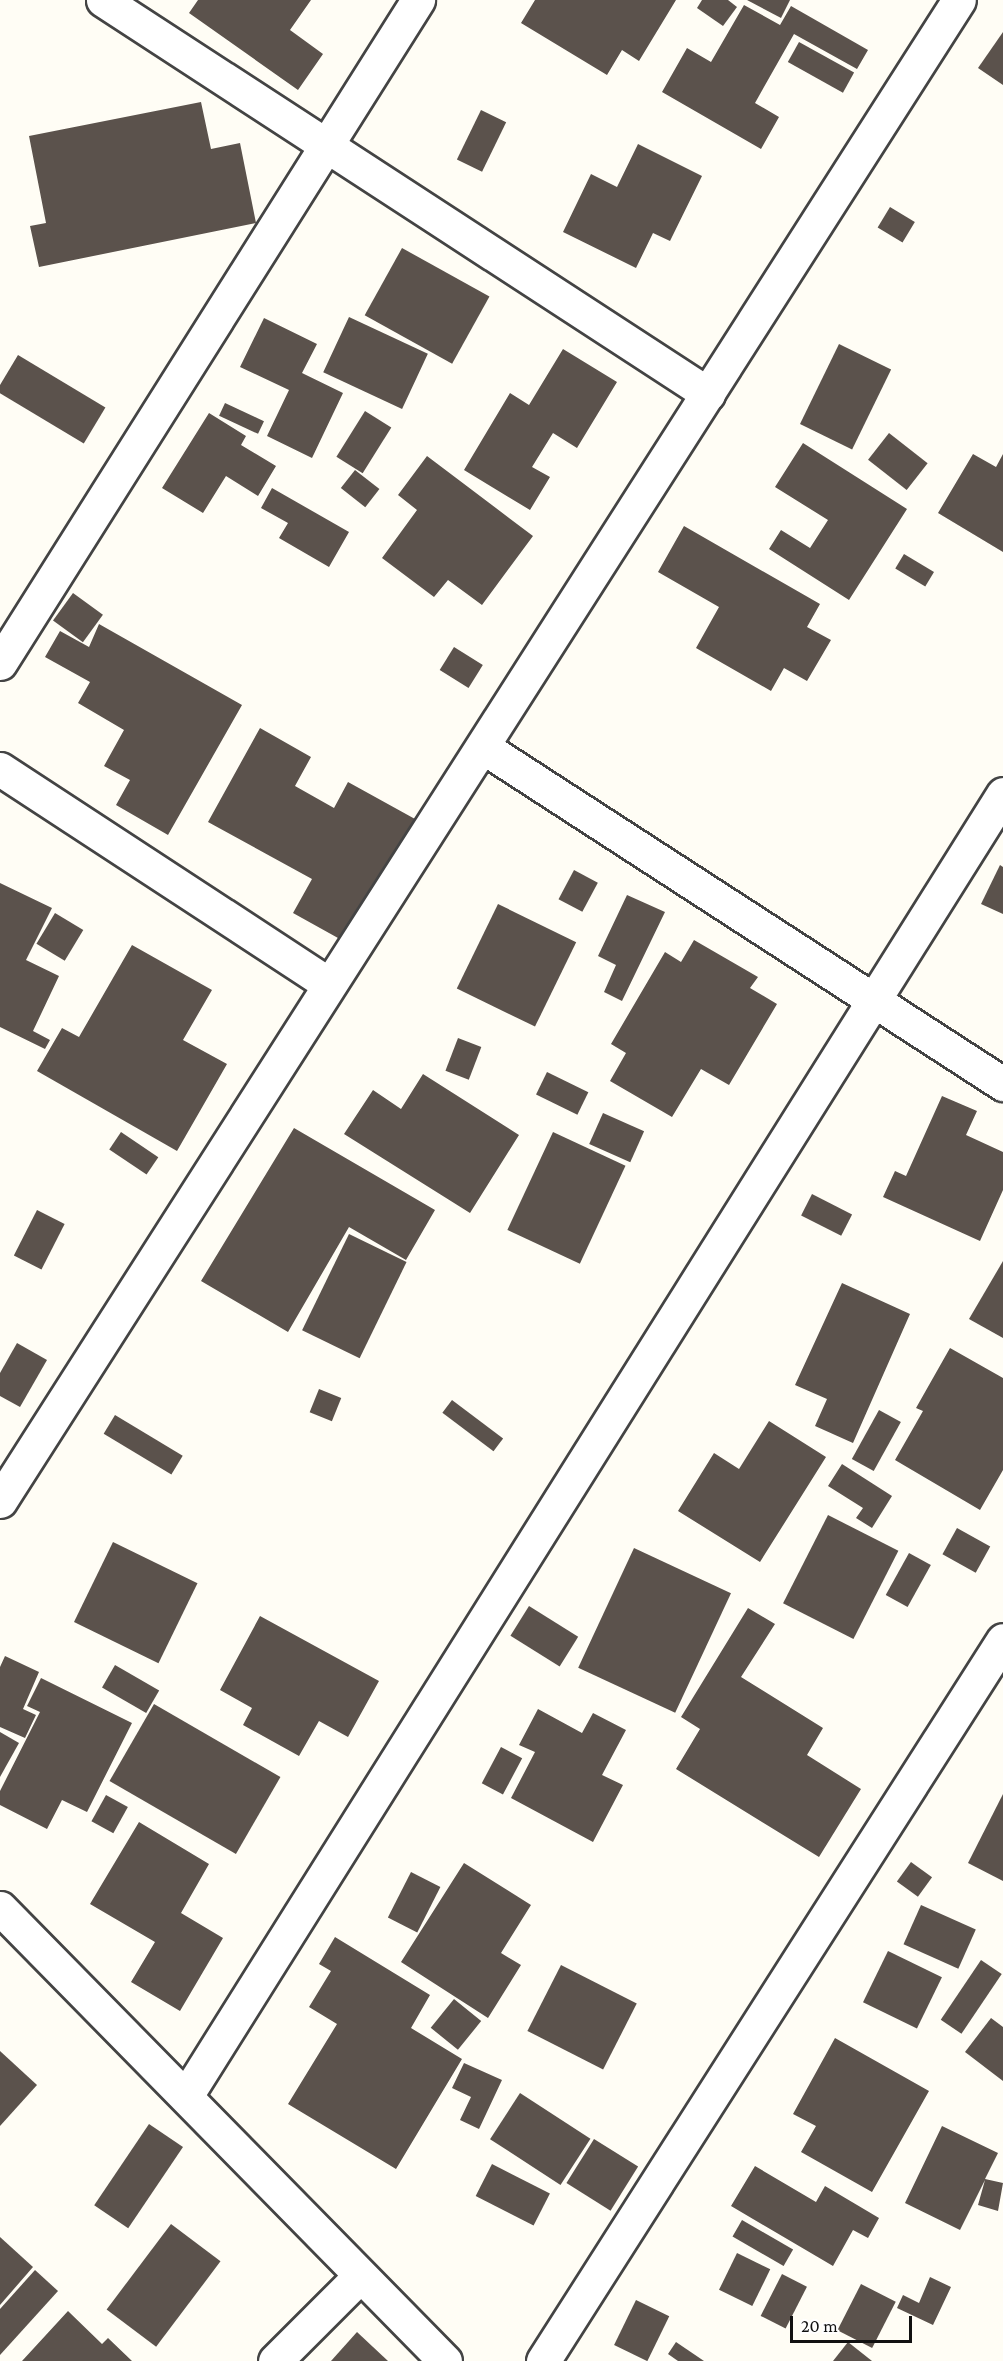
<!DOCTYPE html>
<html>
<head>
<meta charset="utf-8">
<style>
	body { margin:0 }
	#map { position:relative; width:1003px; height:2361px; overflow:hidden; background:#fffdf5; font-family:"Crimson Pro",serif }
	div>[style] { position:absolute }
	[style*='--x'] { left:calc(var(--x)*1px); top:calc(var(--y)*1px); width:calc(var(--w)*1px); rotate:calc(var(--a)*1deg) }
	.building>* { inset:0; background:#5b524c; transform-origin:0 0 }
	.roads { filter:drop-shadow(2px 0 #444) drop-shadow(-2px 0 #444) drop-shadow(0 2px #444) drop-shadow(0 -2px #444) }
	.minor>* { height:33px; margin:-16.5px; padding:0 16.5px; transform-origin:16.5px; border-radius:16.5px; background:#fff }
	span { translate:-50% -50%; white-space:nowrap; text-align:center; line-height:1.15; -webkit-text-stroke:6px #fff; paint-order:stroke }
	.scale { position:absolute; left:790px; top:2316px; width:122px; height:27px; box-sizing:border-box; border:3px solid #111; border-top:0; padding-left:8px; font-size:18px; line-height:21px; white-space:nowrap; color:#111; -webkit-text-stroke:4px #fff; paint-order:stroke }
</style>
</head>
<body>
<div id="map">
	<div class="building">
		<div style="clip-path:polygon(198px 0,311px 0,290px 30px,323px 54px,298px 90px,189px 13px)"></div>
		<div style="clip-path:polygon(535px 0,676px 0,639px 61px,622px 50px,607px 75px,521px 23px)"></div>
		<div style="clip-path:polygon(702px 0,728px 0,737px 7px,723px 26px,697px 8px)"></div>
		<div style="clip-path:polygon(747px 0,790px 0,781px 18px)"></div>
		<div style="clip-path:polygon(744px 5px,780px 25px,791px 6px,868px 50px,857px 69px,794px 34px,755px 103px,779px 117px,761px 149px,662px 92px,687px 48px,711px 62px)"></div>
		<div style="clip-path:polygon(1003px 32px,1003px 85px,978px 68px)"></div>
		<div style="left:799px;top:42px;width:63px;height:23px;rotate:29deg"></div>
		<div style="clip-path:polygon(201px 102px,211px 149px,240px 143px,256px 223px,39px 267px,30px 226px,46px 223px,29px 136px)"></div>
		<div style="left:481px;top:110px;width:28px;height:55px;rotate:26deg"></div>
		<div style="clip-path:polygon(638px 144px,702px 176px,670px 241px,653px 233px,636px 268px,563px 232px,591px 174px,617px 187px)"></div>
		<div style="left:890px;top:207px;width:29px;height:24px;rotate:31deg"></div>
		<div style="left:402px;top:248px;width:100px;height:77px;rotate:29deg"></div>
		<div style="left:349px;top:317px;width:87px;height:61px;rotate:25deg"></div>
		<div style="clip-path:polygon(264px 318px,317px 344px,302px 373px,343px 393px,312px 458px,267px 436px,289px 390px,240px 367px)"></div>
		<div style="left:839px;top:344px;width:58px;height:89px;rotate:26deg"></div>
		<div style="clip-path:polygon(563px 349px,617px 382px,577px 448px,553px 433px,532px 467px,550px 477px,530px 510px,464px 470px,510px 393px,529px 405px)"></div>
		<div style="left:18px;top:355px;width:102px;height:42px;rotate:31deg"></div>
		<div style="left:225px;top:403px;width:43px;height:14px;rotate:25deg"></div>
		<div style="left:365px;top:411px;width:31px;height:54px;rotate:32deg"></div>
		<div style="clip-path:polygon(209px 413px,246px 436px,241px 445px,276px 466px,258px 496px,226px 476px,203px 513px,162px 488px)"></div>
		<div style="left:889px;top:433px;width:49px;height:34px;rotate:38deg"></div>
		<div style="clip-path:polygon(803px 443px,907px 509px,849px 600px,769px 549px,781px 530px,810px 548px,828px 520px,775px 487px)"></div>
		<div style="clip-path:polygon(973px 454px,996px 467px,1003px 454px,1003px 552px,938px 513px)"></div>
		<div style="clip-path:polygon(427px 456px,533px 536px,482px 605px,448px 580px,434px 597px,382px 558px,417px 510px,398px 495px)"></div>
		<div style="left:355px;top:470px;width:31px;height:23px;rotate:38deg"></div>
		<div style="clip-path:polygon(272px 488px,349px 532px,329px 567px,279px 538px,288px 523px,261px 508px)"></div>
		<div style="clip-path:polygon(684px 526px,820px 604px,807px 627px,831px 640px,807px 681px,784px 668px,771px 691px,696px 648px,719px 607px,658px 572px)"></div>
		<div style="left:904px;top:554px;width:35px;height:17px;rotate:31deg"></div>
		<div style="left:73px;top:593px;width:37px;height:34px;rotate:36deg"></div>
		<div style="clip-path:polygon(99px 624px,242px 705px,168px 835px,116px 805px,130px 780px,104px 766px,124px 730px,78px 703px,90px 682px,45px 657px,60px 631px,89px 647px)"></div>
		<div style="left:454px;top:647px;width:34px;height:27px;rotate:32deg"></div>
		<div style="clip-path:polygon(260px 728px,311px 757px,295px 786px,334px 808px,348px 782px,415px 819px,347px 943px,293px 913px,312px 879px,208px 822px)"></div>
		<div style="clip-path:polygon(1000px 865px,1003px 867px,1003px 914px,981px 904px)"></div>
		<div style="left:574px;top:870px;width:27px;height:33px;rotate:28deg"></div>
		<div style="clip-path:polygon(0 883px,52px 908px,26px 960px,59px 976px,33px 1031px,50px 1040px,45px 1049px,0 1027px)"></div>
		<div style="clip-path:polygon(627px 895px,665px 912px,622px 1001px,604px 992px,616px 965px,598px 956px)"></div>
		<div style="left:498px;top:904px;width:87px;height:94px;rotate:26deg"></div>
		<div style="left:55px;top:913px;width:33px;height:36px;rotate:31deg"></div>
		<div style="clip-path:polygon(694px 940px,758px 977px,750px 988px,777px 1004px,729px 1085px,701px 1069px,672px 1117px,610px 1081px,626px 1053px,611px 1044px,665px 952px,681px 962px)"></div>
		<div style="clip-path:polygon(132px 945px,212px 990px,183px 1040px,227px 1064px,177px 1151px,37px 1071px,62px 1028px,79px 1037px)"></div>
		<div style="left:458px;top:1038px;width:25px;height:35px;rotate:21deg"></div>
		<div style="left:547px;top:1072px;width:46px;height:25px;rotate:26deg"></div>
		<div style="clip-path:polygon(423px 1074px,519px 1135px,470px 1213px,344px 1134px,373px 1090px,401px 1109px)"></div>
		<div style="clip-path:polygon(942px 1096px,977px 1111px,966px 1135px,1003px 1152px,1003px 1190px,980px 1241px,883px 1197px,895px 1171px,906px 1176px)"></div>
		<div style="left:603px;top:1113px;width:45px;height:34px;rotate:24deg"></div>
		<div style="clip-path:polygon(294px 1128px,435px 1210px,406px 1260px,349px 1227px,288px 1332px,201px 1281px)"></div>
		<div style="left:121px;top:1132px;width:45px;height:21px;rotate:34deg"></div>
		<div style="left:553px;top:1132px;width:80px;height:108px;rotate:25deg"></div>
		<div style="left:812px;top:1194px;width:45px;height:24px;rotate:27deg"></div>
		<div style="left:37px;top:1210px;width:31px;height:51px;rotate:27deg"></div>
		<div style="left:349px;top:1234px;width:64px;height:107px;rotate:26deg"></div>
		<div style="clip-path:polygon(1003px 1261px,1003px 1338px,969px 1319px)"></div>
		<div style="clip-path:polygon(842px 1283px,910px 1314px,853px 1443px,815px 1426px,827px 1399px,795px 1385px)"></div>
		<div style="clip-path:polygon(17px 1343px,47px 1360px,20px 1407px,0 1396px,0 1373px)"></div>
		<div style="clip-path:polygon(950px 1348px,1003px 1378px,1003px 1470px,980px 1510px,895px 1460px,923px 1411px,916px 1408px)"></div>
		<div style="left:319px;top:1389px;width:24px;height:25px;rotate:22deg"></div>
		<div style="left:452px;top:1400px;width:64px;height:16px;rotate:37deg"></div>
		<div style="left:879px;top:1410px;width:25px;height:56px;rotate:29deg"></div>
		<div style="left:115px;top:1415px;width:79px;height:22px;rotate:31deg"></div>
		<div style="clip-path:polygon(769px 1421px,826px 1457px,760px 1562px,678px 1511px,714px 1453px,739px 1469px)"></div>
		<div style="clip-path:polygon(842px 1464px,892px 1496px,872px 1528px,856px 1518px,863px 1508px,828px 1486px)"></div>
		<div style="left:828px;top:1515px;width:79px;height:99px;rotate:27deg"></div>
		<div style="left:957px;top:1528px;width:38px;height:30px;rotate:29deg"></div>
		<div style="left:113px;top:1542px;width:94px;height:89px;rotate:26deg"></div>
		<div style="left:634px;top:1548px;width:107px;height:132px;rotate:25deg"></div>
		<div style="left:909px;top:1553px;width:25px;height:48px;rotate:29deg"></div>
		<div style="left:529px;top:1606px;width:58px;height:35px;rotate:32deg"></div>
		<div style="clip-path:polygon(748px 1608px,775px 1624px,741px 1677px,823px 1728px,807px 1755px,861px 1789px,819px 1857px,676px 1769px,700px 1729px,681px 1717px)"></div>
		<div style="clip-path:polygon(260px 1616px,379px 1681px,348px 1737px,319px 1721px,299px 1756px,243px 1725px,252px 1708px,220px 1690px)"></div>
		<div style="clip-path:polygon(5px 1656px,39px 1672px,23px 1709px,36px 1715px,25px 1738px,0 1727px,0 1667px)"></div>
		<div style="left:115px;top:1665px;width:51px;height:26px;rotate:30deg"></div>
		<div style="clip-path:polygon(41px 1678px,132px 1723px,87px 1812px,62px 1800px,47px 1829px,0 1805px,0 1791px,40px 1712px,27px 1706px)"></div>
		<div style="left:154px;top:1704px;width:146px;height:89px;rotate:30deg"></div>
		<div style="clip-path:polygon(538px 1709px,582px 1733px,593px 1713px,626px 1730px,602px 1775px,623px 1785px,593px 1842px,511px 1798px,535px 1752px,519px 1745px)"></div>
		<div style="clip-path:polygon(0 1732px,19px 1743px,0 1777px)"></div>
		<div style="left:501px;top:1747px;width:24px;height:41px;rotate:28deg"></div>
		<div style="clip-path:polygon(1003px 1794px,1003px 1881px,968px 1863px)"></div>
		<div style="left:106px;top:1795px;width:25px;height:30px;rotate:29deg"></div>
		<div style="clip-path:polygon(139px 1822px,209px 1864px,181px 1913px,223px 1938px,180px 2011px,131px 1982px,155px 1942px,90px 1904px)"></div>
		<div style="left:911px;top:1862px;width:26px;height:24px;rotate:36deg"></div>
		<div style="clip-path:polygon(464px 1863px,531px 1905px,501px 1953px,521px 1965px,488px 2018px,401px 1962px)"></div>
		<div style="left:411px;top:1872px;width:33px;height:51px;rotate:27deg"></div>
		<div style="left:921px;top:1905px;width:60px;height:43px;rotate:24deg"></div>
		<div style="clip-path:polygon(335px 1937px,430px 1995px,411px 2028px,462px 2059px,396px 2169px,288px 2104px,337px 2024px,309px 2007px,331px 1971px,319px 1964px)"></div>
		<div style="left:888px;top:1951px;width:60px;height:57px;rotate:26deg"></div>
		<div style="left:981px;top:1960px;width:25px;height:72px;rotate:34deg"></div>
		<div style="left:561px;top:1965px;width:85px;height:74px;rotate:27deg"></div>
		<div style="left:454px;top:1999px;width:35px;height:37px;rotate:39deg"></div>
		<div style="clip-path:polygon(991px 2018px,1003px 2027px,1003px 2081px,965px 2052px)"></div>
		<div style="clip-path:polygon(835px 2038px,929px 2091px,872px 2192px,801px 2152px,816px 2126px,793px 2114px)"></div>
		<div style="clip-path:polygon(0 2051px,37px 2085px,0 2126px)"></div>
		<div style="clip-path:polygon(464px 2063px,502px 2080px,479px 2129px,460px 2120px,471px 2097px,452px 2088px)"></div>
		<div style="left:520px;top:2093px;width:84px;height:55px;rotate:33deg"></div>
		<div style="left:149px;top:2124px;width:41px;height:98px;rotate:34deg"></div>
		<div style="clip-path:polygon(942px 2126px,998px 2153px,985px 2179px,1003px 2183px,998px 2211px,978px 2205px,985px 2180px,960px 2230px,905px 2203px)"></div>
		<div style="left:594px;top:2139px;width:52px;height:52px;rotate:32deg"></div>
		<div style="left:492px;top:2164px;width:65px;height:36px;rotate:27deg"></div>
		<div style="clip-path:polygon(755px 2166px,816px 2202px,825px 2186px,879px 2218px,868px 2238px,853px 2230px,833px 2266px,731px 2206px)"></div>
		<div style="left:742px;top:2220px;width:59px;height:19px;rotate:30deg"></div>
		<div style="left:171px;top:2224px;width:62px;height:107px;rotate:37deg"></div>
		<div style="clip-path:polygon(0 2237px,33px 2267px,0 2305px)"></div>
		<div style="left:737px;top:2253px;width:37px;height:41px;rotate:26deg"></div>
		<div style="clip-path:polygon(35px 2270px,58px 2291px,0 2355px,0 2309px)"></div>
		<div style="left:782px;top:2274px;width:28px;height:47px;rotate:27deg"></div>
		<div style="clip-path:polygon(930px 2277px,951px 2287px,933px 2325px,897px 2308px,903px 2295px,919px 2303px)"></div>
		<div style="left:861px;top:2284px;width:39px;height:52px;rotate:27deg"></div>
		<div style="left:636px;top:2300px;width:37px;height:50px;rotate:26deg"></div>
		<div style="clip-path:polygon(68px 2311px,102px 2344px,108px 2338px,132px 2361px,22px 2361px)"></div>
		<div style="clip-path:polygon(357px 2332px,388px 2361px,331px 2361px)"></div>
		<div style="clip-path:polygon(676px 2342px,704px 2361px,678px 2361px,668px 2354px)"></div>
		<div style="clip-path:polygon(848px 2342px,872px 2361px,833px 2361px)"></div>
	</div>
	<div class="roads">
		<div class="minor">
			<div style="--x:103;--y:0;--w:722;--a:33.07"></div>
			<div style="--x:0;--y:663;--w:784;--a:-57.77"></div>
			<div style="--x:483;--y:747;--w:620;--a:32.95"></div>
			<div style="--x:0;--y:769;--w:393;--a:33.2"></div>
			<div style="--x:0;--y:1501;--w:1781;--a:-57.43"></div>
			<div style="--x:0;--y:1908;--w:635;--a:45.51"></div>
			<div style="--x:186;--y:2096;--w:1537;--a:-57.89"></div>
			<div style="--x:275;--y:2361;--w:120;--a:-45"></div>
			<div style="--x:543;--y:2361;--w:855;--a:-57.46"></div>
		</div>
	</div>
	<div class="scale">20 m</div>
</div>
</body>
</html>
